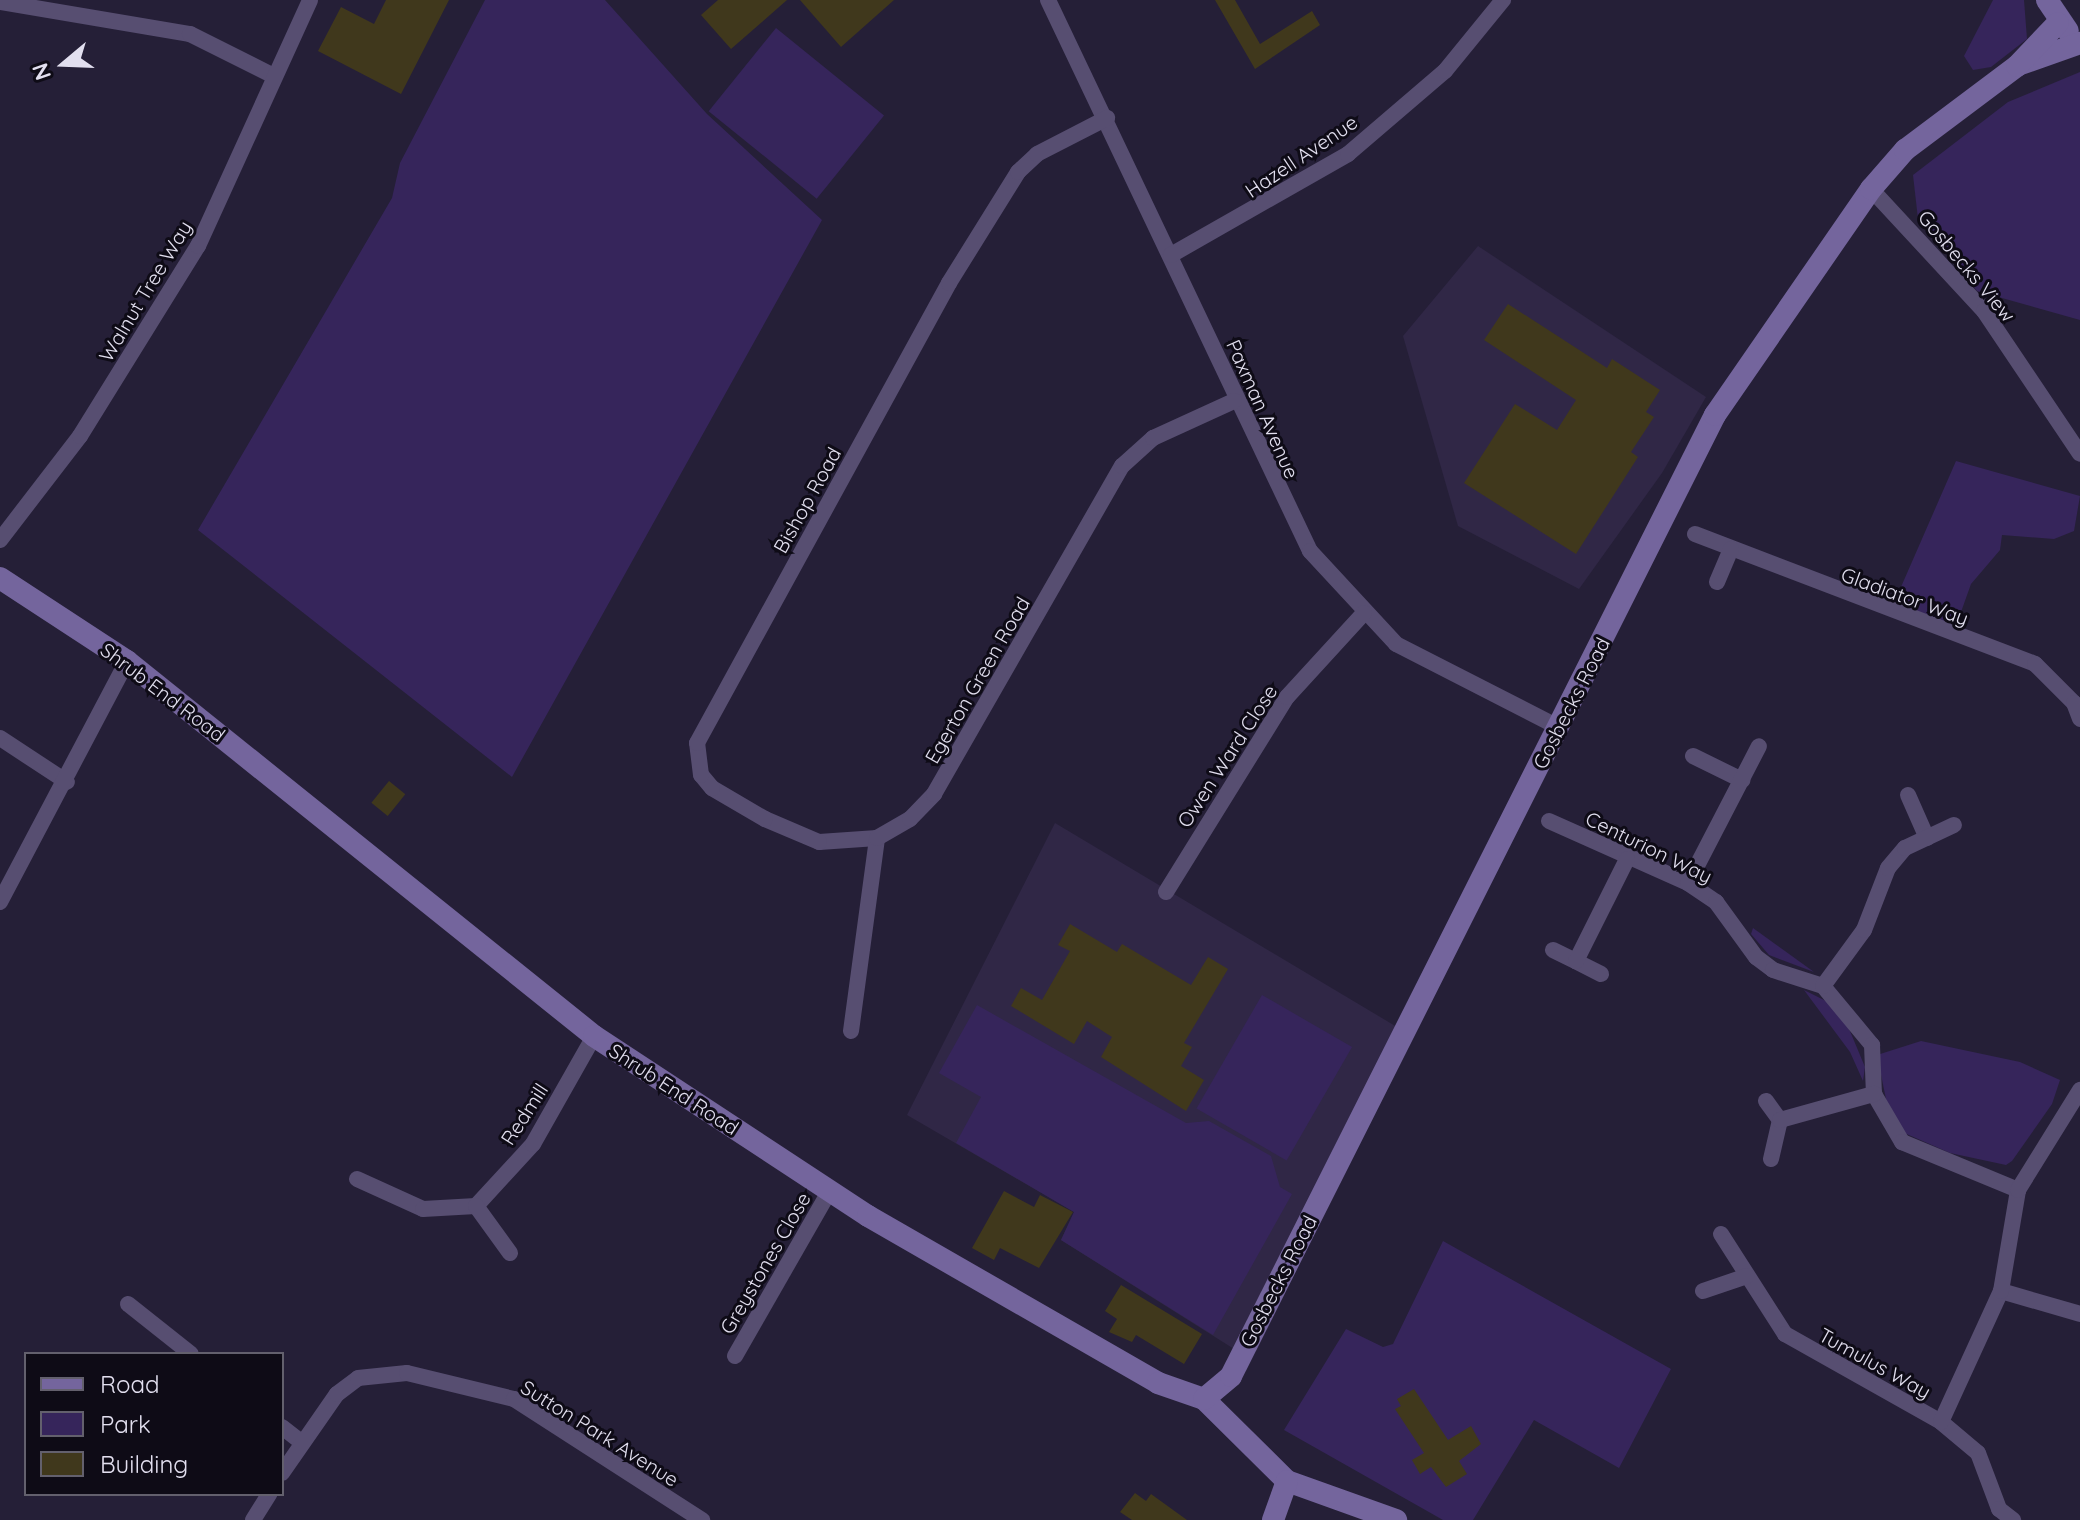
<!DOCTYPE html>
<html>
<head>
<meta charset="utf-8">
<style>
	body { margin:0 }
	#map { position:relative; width:2080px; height:1520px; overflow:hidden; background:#251f37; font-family:Quicksand,sans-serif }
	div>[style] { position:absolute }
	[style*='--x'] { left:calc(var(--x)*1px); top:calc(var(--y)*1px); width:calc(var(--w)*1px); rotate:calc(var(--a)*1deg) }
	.built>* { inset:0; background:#302746 }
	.green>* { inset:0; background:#36255b; transform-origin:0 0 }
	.building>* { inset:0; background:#40381c; transform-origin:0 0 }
	.street>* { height:16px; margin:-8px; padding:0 8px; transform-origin:8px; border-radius:8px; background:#574e71 }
	.secondary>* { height:22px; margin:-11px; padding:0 11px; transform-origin:11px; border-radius:11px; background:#74659d }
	span { translate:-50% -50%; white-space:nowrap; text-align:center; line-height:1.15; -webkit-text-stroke:6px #0e0b16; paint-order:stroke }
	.street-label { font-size:20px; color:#e2dfef }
	.legend { position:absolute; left:24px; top:1352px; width:260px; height:144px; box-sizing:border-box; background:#0e0b16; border:2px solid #63606d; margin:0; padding:10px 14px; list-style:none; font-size:24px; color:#e2dfef }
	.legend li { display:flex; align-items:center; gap:16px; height:40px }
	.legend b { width:40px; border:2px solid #63606d }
	.north { position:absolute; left:24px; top:24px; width:80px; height:80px; -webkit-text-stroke:6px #0e0b16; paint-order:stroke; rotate:251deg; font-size:22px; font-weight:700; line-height:32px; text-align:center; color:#e2dfef }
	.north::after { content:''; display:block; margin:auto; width:28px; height:36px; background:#e2dfef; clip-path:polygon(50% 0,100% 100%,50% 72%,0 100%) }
</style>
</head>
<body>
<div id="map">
	<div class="built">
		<div style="clip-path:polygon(1478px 246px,1706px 397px,1662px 473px,1579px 589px,1458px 526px,1403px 336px)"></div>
		<div style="clip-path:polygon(1055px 823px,1402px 1030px,1242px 1354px,1061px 1240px,1074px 1212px,907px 1115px)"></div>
	</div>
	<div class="green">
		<div style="clip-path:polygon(485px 0,605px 0,707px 114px,822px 220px,512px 777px,198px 530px,392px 198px,400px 163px)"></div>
		<div style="clip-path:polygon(1993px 0,2024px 0,2027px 39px,1991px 67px,1973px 70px,1964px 56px)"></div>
		<div style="left:776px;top:28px;width:139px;height:107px;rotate:39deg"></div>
		<div style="clip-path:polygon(2080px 72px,2080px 320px,1977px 291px,1918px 219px,1913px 175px,2008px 102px)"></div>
		<div style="clip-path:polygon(1956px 461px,2080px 496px,2074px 531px,2054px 539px,2002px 535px,2000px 550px,1971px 584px,1956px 626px,1894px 603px)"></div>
		<div style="clip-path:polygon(1753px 928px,1814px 972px,1769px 955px,1751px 934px)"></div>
		<div style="clip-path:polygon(1804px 990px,1826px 1001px,1847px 1024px,1865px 1067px,1863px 1081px,1850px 1052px)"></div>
		<div style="left:1262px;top:995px;width:104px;height:131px;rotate:30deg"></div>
		<div style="clip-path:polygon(977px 1005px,1186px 1123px,1209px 1121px,1271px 1156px,1280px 1187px,1292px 1194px,1213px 1335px,1061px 1240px,1074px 1212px,956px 1143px,981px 1097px,939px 1073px)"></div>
		<div style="clip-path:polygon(1921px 1041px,2020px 1062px,2060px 1080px,2052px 1104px,2012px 1161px,2006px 1165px,1950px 1153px,1902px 1132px,1887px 1104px,1877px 1055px)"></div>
		<div style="clip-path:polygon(1443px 1241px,1671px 1369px,1619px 1468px,1534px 1420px,1473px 1520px,1443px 1520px,1284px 1430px,1346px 1329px,1383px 1347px,1393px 1344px)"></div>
	</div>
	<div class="building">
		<div style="clip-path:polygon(386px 0,449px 0,401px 94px,318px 51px,341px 7px,374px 24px)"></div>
		<div style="clip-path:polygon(718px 0,787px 0,731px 49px,701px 15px)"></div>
		<div style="clip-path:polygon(800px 0,894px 0,841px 47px)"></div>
		<div style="clip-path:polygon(1215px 0,1235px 0,1260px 44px,1312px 11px,1320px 25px,1255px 69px)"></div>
		<div style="clip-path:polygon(1508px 304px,1607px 368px,1612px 359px,1660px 390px,1646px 412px,1654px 417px,1631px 452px,1638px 457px,1576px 554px,1464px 483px,1515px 404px,1557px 430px,1576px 400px,1484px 340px)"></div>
		<div style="left:389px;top:781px;width:21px;height:28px;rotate:39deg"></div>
		<div style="clip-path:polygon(1070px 924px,1117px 952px,1122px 944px,1191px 985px,1208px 957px,1228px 969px,1184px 1043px,1192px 1047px,1181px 1066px,1204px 1080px,1186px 1111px,1101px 1057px,1112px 1037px,1087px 1021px,1074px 1044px,1011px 1006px,1021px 988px,1042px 1000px,1070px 951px,1058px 945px)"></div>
		<div style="clip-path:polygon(1004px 1191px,1034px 1207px,1040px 1195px,1073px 1212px,1039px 1268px,1000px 1248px,994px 1260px,972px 1248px)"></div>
		<div style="clip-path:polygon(1121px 1285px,1202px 1334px,1184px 1364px,1136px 1335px,1132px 1342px,1109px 1332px,1117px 1319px,1105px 1311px)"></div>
		<div style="clip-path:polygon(1414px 1389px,1448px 1440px,1471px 1426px,1481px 1444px,1459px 1461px,1467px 1474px,1446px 1487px,1431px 1467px,1420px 1474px,1412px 1460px,1424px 1453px,1395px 1409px,1401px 1406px,1397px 1399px)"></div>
		<div style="clip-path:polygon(1135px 1493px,1146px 1501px,1151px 1494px,1187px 1520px,1132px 1520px,1120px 1512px)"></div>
	</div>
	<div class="street">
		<div style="--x:1048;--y:0;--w:610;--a:64.57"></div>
		<div style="--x:1310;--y:551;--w:127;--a:47.2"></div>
		<div style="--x:1396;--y:644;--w:184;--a:27.1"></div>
		<div style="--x:0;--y:2;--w:193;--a:9.6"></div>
		<div style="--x:190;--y:34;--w:94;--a:26.6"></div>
		<div style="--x:1871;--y:189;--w:166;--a:47.2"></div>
		<div style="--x:1984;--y:311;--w:172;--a:56.1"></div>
		<div style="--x:1171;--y:255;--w:204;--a:-29.7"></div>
		<div style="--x:1348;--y:154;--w:128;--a:-40.6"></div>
		<div style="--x:1445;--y:71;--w:92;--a:-50.8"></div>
		<div style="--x:1695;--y:534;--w:364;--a:20.9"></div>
		<div style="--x:2035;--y:664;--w:55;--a:45"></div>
		<div style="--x:2074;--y:703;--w:17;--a:69"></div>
		<div style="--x:0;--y:540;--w:131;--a:-52.4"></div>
		<div style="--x:80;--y:436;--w:224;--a:-58.2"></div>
		<div style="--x:198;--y:246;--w:270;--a:-65.5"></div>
		<div style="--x:1717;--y:582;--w:36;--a:-67"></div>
		<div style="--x:0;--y:738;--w:80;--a:33.3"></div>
		<div style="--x:1693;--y:756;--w:55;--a:26.1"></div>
		<div style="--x:1908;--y:795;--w:47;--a:66.2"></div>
		<div style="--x:1549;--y:821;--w:152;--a:24"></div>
		<div style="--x:1688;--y:883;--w:34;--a:34"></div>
		<div style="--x:1716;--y:902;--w:68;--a:54"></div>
		<div style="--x:1756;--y:957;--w:21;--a:37"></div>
		<div style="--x:1773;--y:970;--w:52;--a:17.7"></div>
		<div style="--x:1823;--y:986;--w:77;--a:50.3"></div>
		<div style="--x:1872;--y:1045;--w:49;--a:87.7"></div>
		<div style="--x:1874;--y:1094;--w:56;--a:59.7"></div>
		<div style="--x:1902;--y:1142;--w:126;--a:22.5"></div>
		<div style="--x:877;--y:838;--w:58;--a:176.1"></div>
		<div style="--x:819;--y:842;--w:59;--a:-156.9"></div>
		<div style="--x:765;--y:819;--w:61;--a:-149.7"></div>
		<div style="--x:712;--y:788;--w:17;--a:-130"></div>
		<div style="--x:701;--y:775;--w:32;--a:-97"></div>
		<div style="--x:697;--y:743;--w:525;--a:-61.28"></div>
		<div style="--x:949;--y:283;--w:131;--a:-58.1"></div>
		<div style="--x:1018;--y:172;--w:26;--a:-43"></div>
		<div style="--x:1037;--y:154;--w:79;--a:-27.2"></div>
		<div style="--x:1688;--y:883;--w:154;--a:-62.6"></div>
		<div style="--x:1166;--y:892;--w:229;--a:-58.2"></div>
		<div style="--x:1287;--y:697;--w:114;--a:-47.5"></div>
		<div style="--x:0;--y:902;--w:272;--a:-62.2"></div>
		<div style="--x:1553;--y:950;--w:25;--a:26"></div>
		<div style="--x:1601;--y:974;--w:28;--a:-153"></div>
		<div style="--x:1576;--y:961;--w:114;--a:-63.4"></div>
		<div style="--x:1823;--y:986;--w:69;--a:-53.8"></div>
		<div style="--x:1864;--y:930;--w:66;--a:-68.8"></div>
		<div style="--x:1888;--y:868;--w:26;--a:-50"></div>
		<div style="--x:1905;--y:848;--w:54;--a:-25.1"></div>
		<div style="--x:851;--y:1031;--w:195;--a:-82.3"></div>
		<div style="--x:877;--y:838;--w:38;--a:-30"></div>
		<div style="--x:910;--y:819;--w:35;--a:-46"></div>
		<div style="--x:934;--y:794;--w:378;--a:-60.2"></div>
		<div style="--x:1122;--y:466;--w:42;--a:-42.1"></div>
		<div style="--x:1153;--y:438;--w:89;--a:-24.6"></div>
		<div style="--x:1766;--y:1101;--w:24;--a:54"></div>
		<div style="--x:1771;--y:1159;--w:40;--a:-77"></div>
		<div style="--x:1780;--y:1120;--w:98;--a:-15.5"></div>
		<div style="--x:357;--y:1179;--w:72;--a:24.4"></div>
		<div style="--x:423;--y:1209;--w:53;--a:-3.2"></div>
		<div style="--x:476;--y:1206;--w:84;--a:-47.4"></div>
		<div style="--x:533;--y:1144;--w:124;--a:-60.5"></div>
		<div style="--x:476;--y:1206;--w:58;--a:54.1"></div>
		<div style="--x:1721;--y:1234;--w:119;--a:57.4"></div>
		<div style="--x:1785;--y:1334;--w:179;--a:29.4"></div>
		<div style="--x:1941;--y:1422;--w:48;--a:40"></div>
		<div style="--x:1978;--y:1453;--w:60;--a:69.4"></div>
		<div style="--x:1999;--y:1509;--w:18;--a:38"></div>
		<div style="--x:1703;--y:1291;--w:46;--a:-18.8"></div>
		<div style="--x:2001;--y:1291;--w:82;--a:16.2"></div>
		<div style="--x:128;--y:1304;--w:80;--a:38.4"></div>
		<div style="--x:735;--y:1356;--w:191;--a:-60.2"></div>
		<div style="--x:1941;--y:1422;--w:144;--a:-65.4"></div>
		<div style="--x:2001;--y:1291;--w:102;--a:-80.4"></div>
		<div style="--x:2018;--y:1190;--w:118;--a:-58.2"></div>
		<div style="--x:282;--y:1427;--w:24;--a:38"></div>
		<div style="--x:282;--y:1473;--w:96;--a:-55.2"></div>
		<div style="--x:337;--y:1394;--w:26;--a:-37"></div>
		<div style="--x:358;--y:1378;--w:49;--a:-5.8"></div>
		<div style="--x:407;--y:1373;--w:110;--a:13.7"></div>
		<div style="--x:514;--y:1399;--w:224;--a:32.8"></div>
		<div style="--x:253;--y:1520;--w:31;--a:-58"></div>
	</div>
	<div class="secondary">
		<div style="--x:2047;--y:0;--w:37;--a:56"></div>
		<div style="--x:2021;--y:64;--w:63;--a:-19.6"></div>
		<div style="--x:0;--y:578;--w:152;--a:33.2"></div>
		<div style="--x:127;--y:661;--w:599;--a:38.76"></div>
		<div style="--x:594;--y:1036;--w:328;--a:33.3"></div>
		<div style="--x:868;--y:1216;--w:335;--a:29.9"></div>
		<div style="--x:1158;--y:1383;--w:49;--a:19.2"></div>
		<div style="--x:1204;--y:1399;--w:117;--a:44.7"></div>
		<div style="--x:1287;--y:1481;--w:116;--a:19.7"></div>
		<div style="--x:1204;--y:1399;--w:35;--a:-40"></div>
		<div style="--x:1231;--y:1376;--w:1076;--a:-63.27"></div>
		<div style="--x:1715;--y:415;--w:275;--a:-55.4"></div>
		<div style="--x:1871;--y:189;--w:52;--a:-48.9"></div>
		<div style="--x:1905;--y:150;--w:140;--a:-36.9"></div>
		<div style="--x:2017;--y:66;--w:59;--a:-46.4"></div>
		<div style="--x:1273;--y:1520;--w:41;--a:-70.3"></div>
	</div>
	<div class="street-label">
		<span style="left:1301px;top:156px;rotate:-34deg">Hazell Avenue</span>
		<span style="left:1967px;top:266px;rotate:50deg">Gosbecks View</span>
		<span style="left:145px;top:291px;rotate:-59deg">Walnut Tree Way</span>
		<span style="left:1263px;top:409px;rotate:66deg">Paxman Avenue</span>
		<span style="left:807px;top:500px;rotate:-61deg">Bishop Road</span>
		<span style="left:1905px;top:596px;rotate:20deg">Gladiator Way</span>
		<span style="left:977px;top:680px;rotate:-60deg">Egerton Green Road</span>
		<span style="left:163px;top:692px;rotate:37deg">Shrub End Road</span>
		<span style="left:1571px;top:703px;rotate:-63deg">Gosbecks Road</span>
		<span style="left:1227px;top:756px;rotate:-57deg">Owen Ward Close</span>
		<span style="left:1649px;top:847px;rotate:26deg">Centurion Way</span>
		<span style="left:674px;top:1089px;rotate:33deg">Shrub End Road</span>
		<span style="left:524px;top:1114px;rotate:-57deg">Redmill</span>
		<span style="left:765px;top:1263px;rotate:-60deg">Greystones Close</span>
		<span style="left:1278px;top:1281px;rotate:-63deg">Gosbecks Road</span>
		<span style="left:1875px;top:1363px;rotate:29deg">Tumulus Way</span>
		<span style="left:600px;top:1433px;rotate:32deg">Sutton Park Avenue</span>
	</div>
	<ul class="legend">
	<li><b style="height:10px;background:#74659d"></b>Road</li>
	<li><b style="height:22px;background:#36255b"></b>Park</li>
	<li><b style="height:22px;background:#40381c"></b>Building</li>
	</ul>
	<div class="north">N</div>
</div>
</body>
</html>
